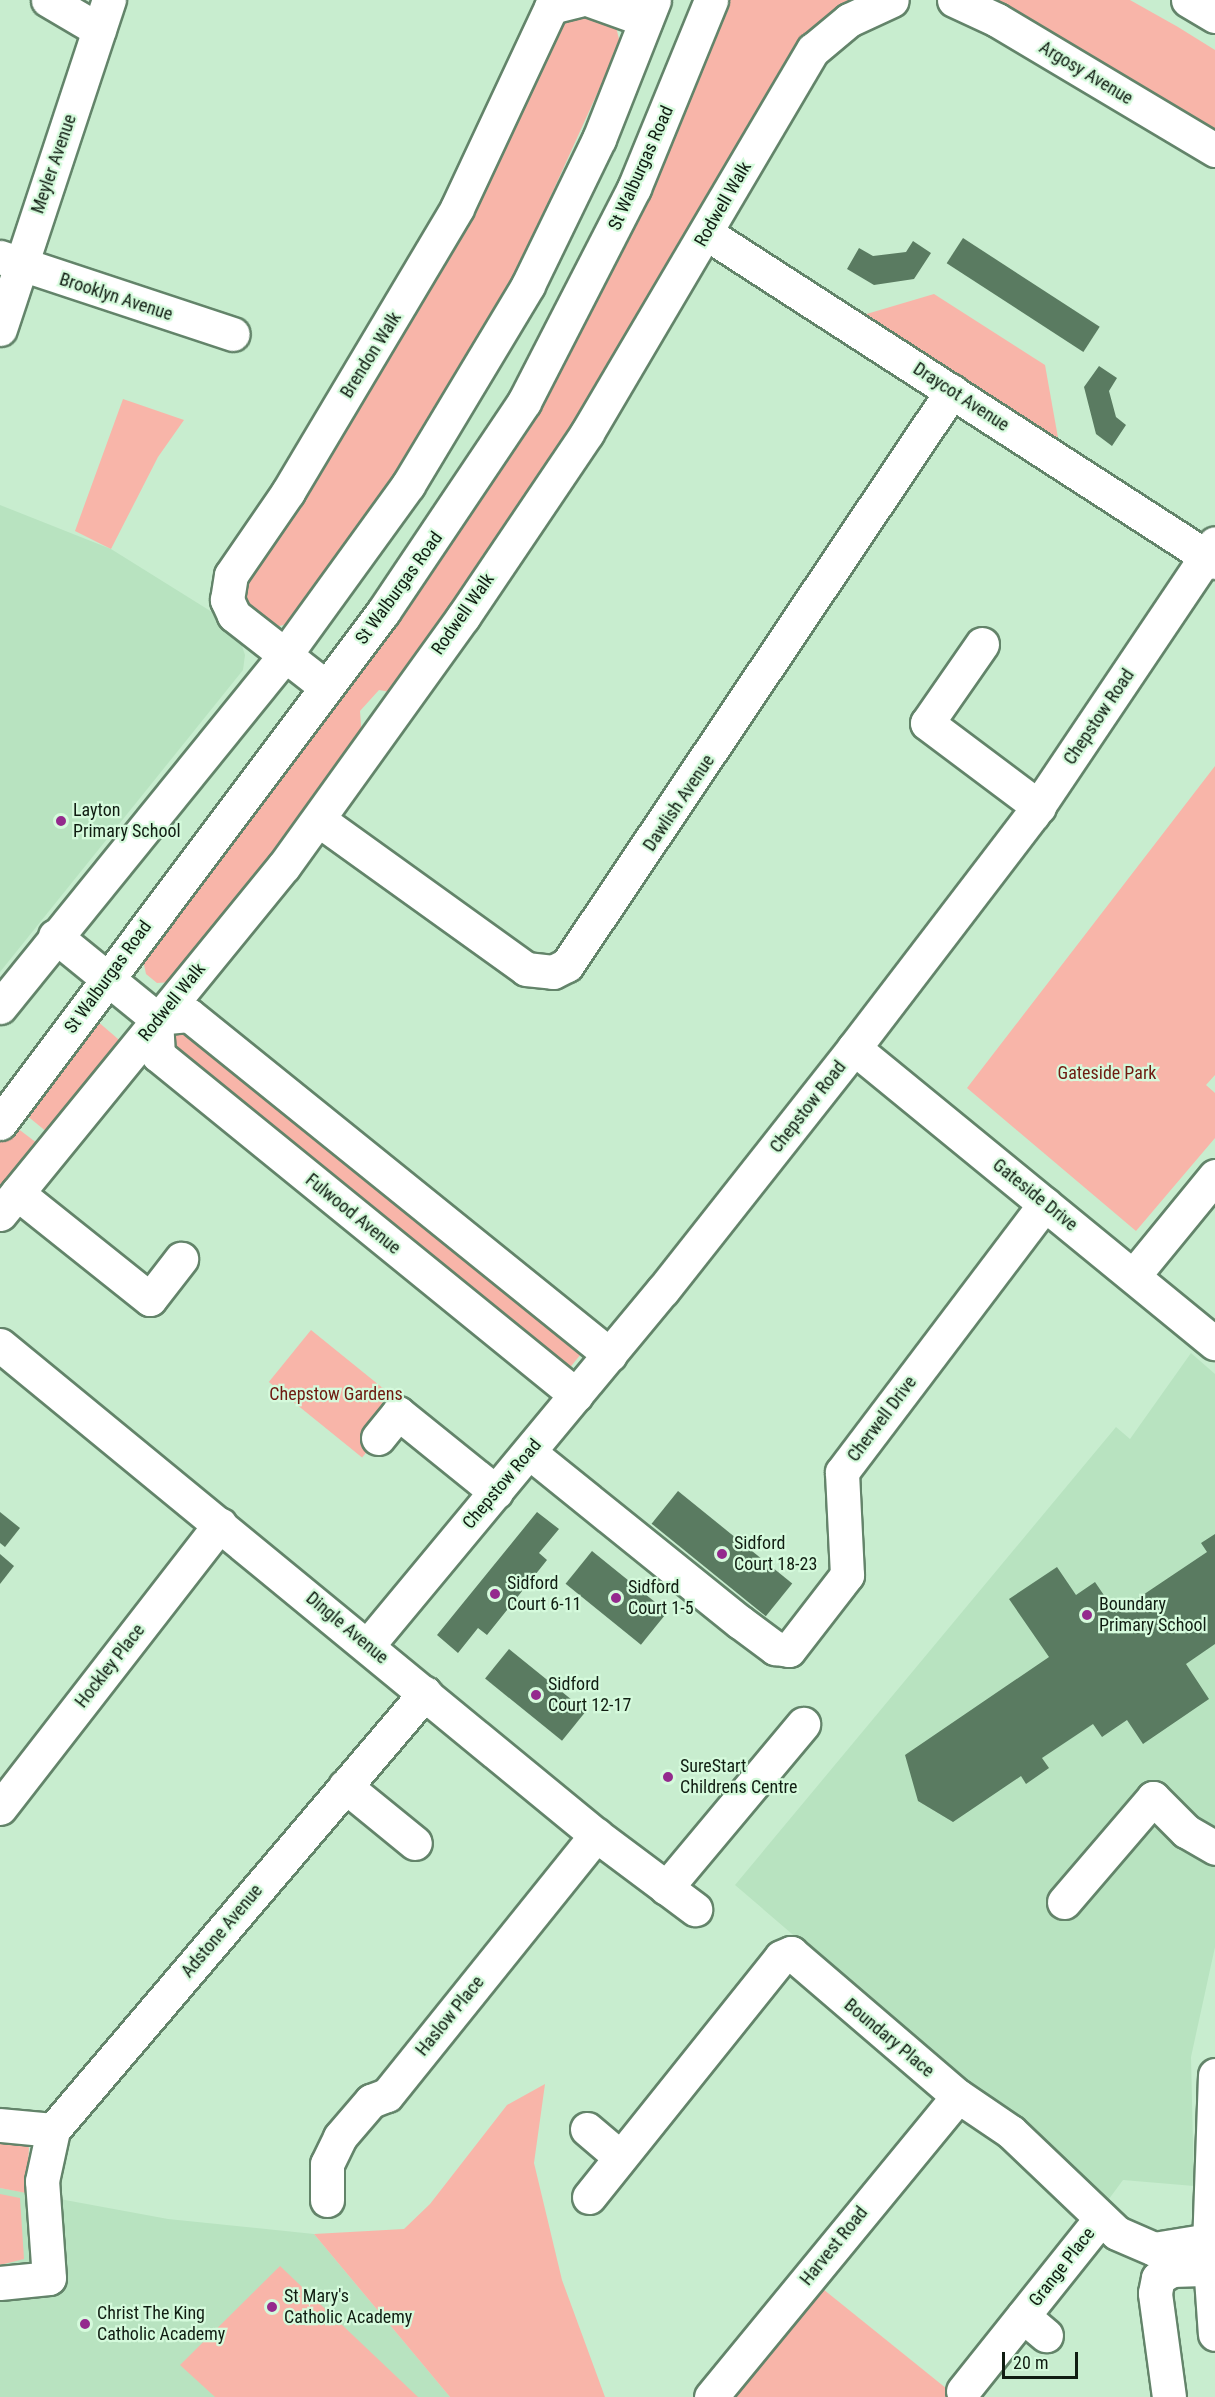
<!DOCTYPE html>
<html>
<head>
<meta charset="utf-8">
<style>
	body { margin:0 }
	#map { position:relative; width:1215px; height:2397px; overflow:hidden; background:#c8edcf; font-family:"Roboto Condensed",sans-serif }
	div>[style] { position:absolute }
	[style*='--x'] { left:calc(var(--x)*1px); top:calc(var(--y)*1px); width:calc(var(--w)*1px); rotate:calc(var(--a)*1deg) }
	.built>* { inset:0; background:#b8e3c0 }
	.green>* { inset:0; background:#f8b5a9; transform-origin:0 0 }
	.building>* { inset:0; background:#5a7b61; transform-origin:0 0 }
	.roads { filter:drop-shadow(2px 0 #63846a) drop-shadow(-2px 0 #63846a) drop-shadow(0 2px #63846a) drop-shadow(0 -2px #63846a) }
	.minor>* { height:33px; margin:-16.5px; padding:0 16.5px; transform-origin:16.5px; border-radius:16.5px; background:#fff }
	.major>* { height:33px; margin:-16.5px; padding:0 16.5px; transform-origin:16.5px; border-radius:16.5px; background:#fff }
	.dots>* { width:16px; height:16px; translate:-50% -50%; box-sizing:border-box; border:3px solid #d5fadc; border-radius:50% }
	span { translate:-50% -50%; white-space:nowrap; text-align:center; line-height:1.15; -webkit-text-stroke:4.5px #d5fadc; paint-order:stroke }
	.street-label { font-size:18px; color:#101d12 }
	.poi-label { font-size:18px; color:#101d12 }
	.left { translate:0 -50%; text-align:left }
	.park-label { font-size:18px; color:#6e1a10 }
	.scale { position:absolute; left:1002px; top:2352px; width:76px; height:27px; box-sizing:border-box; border:3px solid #101d12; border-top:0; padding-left:8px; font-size:18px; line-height:21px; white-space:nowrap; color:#101d12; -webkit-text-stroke:4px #d5fadc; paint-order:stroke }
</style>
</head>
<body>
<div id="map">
	<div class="built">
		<div style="clip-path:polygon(0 505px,111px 549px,212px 612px,241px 643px,245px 655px,243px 670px,0 972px)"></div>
		<div style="clip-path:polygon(1191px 1353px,1215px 1374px,1215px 1947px,1191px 2057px,1194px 2186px,1123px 2180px,1106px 2203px,735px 1885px,1116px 1427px,1130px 1439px)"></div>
		<div style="clip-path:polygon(0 2188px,168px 2219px,314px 2234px,450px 2397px,0 2397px)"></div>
	</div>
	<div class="green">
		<div style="clip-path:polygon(711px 0,893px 0,825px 36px,401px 694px,379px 690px,360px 711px,363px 752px,188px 981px,157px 983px,146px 974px,139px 941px,466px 494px)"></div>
		<div style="clip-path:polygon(954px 0,1130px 0,1178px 27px,1215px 50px,1215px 150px)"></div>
		<div style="clip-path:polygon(575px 9px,615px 23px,620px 43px,510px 286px,408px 456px,291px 623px,264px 630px,228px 589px,557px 23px)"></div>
		<div style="clip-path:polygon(934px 294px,1045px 365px,1060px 449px,853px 318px)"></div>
		<div style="clip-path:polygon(123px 399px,184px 420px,158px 457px,111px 549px,75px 531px)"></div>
		<div style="clip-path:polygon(1215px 766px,1215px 1075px,1206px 1085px,1215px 1093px,1215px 1138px,1136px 1231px,967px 1088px)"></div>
		<div style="left:189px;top:1015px;width:518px;height:51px;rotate:39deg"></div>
		<div style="clip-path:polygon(96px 1020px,132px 1051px,59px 1142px,14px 1105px)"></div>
		<div style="clip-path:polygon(4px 1118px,50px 1153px,0 1217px,0 1123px)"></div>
		<div style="left:311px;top:1330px;width:120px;height:67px;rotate:39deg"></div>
		<div style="clip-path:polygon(545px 2084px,534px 2163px,562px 2280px,605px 2397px,450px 2397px,314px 2234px,404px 2229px,430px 2204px,507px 2105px)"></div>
		<div style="clip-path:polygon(0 2125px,19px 2127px,29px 2148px,26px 2193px,0 2188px)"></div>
		<div style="clip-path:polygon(0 2194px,20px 2198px,24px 2259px,0 2265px)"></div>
		<div style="clip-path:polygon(280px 2266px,418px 2397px,215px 2397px,180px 2365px)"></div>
		<div style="clip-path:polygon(818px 2285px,957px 2397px,727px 2397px)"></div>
	</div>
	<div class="building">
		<div style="left:963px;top:238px;width:163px;height:30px;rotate:33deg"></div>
		<div style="clip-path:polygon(913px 241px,931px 253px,914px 279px,874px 285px,847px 269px,859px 248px,873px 256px,906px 252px)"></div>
		<div style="clip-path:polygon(1099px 366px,1117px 378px,1109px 391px,1116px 417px,1126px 425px,1112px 446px,1096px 434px,1084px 387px)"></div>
		<div style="left:678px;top:1491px;width:147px;height:42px;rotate:39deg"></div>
		<div style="clip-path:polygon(0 1512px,20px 1528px,5px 1547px,0 1543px)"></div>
		<div style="clip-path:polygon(537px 1512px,559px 1529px,539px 1553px,547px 1560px,487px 1635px,478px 1628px,458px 1653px,437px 1635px)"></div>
		<div style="clip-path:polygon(1215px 1534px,1215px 1644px,1186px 1664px,1209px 1699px,1143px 1744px,1127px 1720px,1102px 1737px,1093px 1724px,1042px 1758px,1049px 1768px,1026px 1784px,1021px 1776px,953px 1822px,918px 1801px,905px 1755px,1049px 1657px,1009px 1599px,1057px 1567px,1076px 1595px,1095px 1582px,1116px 1613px,1207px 1552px,1201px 1543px)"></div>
		<div style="left:592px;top:1551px;width:97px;height:42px;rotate:39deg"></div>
		<div style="clip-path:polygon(0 1554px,14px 1566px,0 1584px)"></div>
		<div style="left:509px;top:1649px;width:99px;height:38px;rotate:39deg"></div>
	</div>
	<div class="roads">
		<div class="minor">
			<div style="--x:48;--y:0;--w:59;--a:30.5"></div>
			<div style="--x:590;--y:0;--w:59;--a:19.7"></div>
			<div style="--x:954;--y:0;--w:47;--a:24.9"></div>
			<div style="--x:997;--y:20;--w:254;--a:30.8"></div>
			<div style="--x:706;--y:233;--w:606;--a:32.88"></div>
			<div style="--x:0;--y:257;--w:245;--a:18.3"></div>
			<div style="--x:0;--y:329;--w:347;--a:-71.7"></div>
			<div style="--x:982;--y:644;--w:96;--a:124.8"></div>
			<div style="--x:927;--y:723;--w:140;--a:36.9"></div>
			<div style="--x:326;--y:687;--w:117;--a:-142"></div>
			<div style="--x:234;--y:615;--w:17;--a:-115"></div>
			<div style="--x:227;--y:600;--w:25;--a:-81"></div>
			<div style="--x:231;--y:575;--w:101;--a:-55.5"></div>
			<div style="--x:288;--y:492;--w:330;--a:-59.2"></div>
			<div style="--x:457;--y:208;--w:222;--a:-64.9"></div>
			<div style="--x:551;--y:7;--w:29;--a:-14"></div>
			<div style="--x:319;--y:820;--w:255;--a:35.7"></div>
			<div style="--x:526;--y:969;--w:27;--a:6"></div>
			<div style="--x:553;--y:972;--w:16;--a:-27"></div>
			<div style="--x:567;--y:965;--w:691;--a:-56.15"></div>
			<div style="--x:55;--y:936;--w:130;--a:39.1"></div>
			<div style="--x:156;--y:1018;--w:33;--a:-5"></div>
			<div style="--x:189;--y:1015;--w:541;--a:38.92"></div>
			<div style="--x:156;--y:1018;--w:37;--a:87"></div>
			<div style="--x:158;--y:1055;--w:539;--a:39.12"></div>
			<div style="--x:854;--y:1048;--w:466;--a:39.3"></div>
			<div style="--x:17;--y:1193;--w:170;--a:38.6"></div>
			<div style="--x:150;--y:1299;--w:51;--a:-52.2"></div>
			<div style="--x:0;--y:1214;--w:449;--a:-50.8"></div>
			<div style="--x:284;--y:866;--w:307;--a:-54.3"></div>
			<div style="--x:463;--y:617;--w:222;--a:-56"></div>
			<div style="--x:587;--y:433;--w:445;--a:-59.5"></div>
			<div style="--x:813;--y:50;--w:47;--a:-39.8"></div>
			<div style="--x:849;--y:20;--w:47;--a:-24.9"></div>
			<div style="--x:1134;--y:1275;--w:128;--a:-50.7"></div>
			<div style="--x:0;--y:1345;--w:772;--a:39.43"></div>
			<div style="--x:596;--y:1835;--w:124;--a:36.8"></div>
			<div style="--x:378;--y:1438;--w:32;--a:-51"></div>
			<div style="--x:398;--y:1413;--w:126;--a:38.9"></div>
			<div style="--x:529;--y:1452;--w:271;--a:38.9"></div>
			<div style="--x:740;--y:1622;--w:44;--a:36.6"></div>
			<div style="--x:775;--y:1648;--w:14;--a:8"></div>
			<div style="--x:789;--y:1650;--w:95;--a:-52.3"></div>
			<div style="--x:847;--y:1575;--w:103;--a:-92.8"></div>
			<div style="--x:842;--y:1472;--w:336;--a:-52.9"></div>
			<div style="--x:368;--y:1645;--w:462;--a:-50.3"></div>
			<div style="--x:663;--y:1290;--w:308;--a:-51.7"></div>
			<div style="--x:854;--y:1048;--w:295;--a:-52.6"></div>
			<div style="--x:1033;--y:814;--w:326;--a:-56.1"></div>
			<div style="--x:345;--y:1786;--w:90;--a:39.2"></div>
			<div style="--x:0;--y:1808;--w:359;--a:-52.2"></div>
			<div style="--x:666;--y:1888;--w:214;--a:-50.1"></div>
			<div style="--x:1064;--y:1902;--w:137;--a:-49.4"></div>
			<div style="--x:1153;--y:1798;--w:47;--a:45"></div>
			<div style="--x:1186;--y:1831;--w:34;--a:30"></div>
			<div style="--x:1215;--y:2075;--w:174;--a:92"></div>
			<div style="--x:1209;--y:2249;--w:85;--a:86"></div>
			<div style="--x:0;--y:2125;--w:53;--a:5.4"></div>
			<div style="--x:587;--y:2129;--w:43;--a:40.3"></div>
			<div style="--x:589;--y:2197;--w:307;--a:-51.3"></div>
			<div style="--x:781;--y:1957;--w:11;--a:-22"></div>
			<div style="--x:791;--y:1953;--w:220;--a:40.6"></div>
			<div style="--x:958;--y:2096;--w:64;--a:34.2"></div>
			<div style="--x:1011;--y:2132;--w:146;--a:43.6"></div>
			<div style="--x:1117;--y:2233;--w:40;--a:23.4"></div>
			<div style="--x:1154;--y:2249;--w:56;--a:-9.3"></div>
			<div style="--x:327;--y:2200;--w:36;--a:-90"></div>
			<div style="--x:327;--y:2164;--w:30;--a:-64"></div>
			<div style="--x:340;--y:2137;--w:48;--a:-49.3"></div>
			<div style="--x:371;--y:2101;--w:17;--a:-21"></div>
			<div style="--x:387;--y:2095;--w:334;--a:-51.2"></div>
			<div style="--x:0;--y:2283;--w:49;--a:-5.8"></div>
			<div style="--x:49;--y:2278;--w:97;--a:-94.1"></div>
			<div style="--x:42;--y:2181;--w:52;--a:-77.8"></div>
			<div style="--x:53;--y:2130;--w:574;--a:-49.59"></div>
			<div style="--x:1023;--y:2316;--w:30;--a:40"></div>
			<div style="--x:963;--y:2391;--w:221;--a:-51.4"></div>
			<div style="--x:711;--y:2397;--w:389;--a:-50.6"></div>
			<div style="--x:1169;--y:2397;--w:105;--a:-97.7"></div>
			<div style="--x:1155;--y:2293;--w:15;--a:-79"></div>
			<div style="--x:1158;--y:2278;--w:16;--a:-30"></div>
			<div style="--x:1172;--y:2270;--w:38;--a:-2"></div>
		</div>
		<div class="major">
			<div style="--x:1188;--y:0;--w:31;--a:31"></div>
			<div style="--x:0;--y:1007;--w:453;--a:-51"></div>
			<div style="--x:285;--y:655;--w:210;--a:-54.1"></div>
			<div style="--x:408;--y:485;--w:233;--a:-59"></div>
			<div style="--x:528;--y:285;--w:162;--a:-64.1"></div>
			<div style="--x:599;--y:139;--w:149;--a:-68.4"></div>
			<div style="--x:0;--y:1123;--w:639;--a:-53.15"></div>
			<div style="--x:383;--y:612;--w:253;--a:-56.1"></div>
			<div style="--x:524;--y:402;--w:241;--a:-62.8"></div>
			<div style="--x:634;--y:188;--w:203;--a:-67.7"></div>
		</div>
	</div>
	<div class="dots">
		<div style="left:61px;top:821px;background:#942a8d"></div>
		<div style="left:722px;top:1554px;background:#942a8d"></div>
		<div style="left:495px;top:1594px;background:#942a8d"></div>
		<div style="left:616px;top:1598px;background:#942a8d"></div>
		<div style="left:1087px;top:1615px;background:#942a8d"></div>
		<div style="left:536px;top:1695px;background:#942a8d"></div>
		<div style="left:668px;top:1777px;background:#942a8d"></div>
		<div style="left:272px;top:2307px;background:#942a8d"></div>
		<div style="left:85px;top:2324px;background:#942a8d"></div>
	</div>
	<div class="street-label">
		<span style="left:1086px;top:73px;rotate:31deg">Argosy Avenue</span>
		<span style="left:54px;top:164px;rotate:-71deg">Meyler Avenue</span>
		<span style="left:641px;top:168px;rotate:-66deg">St Walburgas Road</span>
		<span style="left:723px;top:204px;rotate:-60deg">Rodwell Walk</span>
		<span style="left:116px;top:297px;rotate:18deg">Brooklyn Avenue</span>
		<span style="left:371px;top:355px;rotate:-58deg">Brendon Walk</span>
		<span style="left:961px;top:397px;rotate:33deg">Draycot Avenue</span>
		<span style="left:399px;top:588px;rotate:-54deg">St Walburgas Road</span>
		<span style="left:463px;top:614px;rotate:-55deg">Rodwell Walk</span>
		<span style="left:1099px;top:717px;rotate:-56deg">Chepstow Road</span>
		<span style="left:679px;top:803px;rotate:-56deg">Dawlish Avenue</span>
		<span style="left:108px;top:977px;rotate:-54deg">St Walburgas Road</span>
		<span style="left:172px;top:1002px;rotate:-51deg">Rodwell Walk</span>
		<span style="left:808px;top:1107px;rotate:-52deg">Chepstow Road</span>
		<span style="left:1035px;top:1195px;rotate:39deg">Gateside Drive</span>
		<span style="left:353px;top:1214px;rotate:39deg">Fulwood Avenue</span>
		<span style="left:882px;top:1419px;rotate:-53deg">Cherwell Drive</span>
		<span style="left:502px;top:1484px;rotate:-50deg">Chepstow Road</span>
		<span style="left:347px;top:1628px;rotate:40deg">Dingle Avenue</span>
		<span style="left:110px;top:1666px;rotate:-52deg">Hockley Place</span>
		<span style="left:222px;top:1931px;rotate:-50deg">Adstone Avenue</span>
		<span style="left:450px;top:2016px;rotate:-51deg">Haslow Place</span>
		<span style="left:889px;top:2038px;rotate:40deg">Boundary Place</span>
		<span style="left:834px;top:2246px;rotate:-51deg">Harvest Road</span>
		<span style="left:1062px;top:2267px;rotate:-52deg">Grange Place</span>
	</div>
	<div class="poi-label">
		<span class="left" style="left:73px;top:821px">Layton<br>Primary School</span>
		<span class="left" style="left:734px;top:1554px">Sidford<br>Court 18-23</span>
		<span class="left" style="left:507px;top:1594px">Sidford<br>Court 6-11</span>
		<span class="left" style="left:628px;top:1598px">Sidford<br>Court 1-5</span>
		<span class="left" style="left:1099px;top:1615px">Boundary<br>Primary School</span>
		<span class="left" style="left:548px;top:1695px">Sidford<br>Court 12-17</span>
		<span class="left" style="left:680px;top:1777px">SureStart<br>Childrens Centre</span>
		<span class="left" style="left:284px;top:2307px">St Mary's<br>Catholic Academy</span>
		<span class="left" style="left:97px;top:2324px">Christ The King<br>Catholic Academy</span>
	</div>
	<div class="park-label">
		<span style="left:1107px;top:1073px">Gateside Park</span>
		<span style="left:336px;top:1394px">Chepstow Gardens</span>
	</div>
	<div class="scale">20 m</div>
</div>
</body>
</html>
